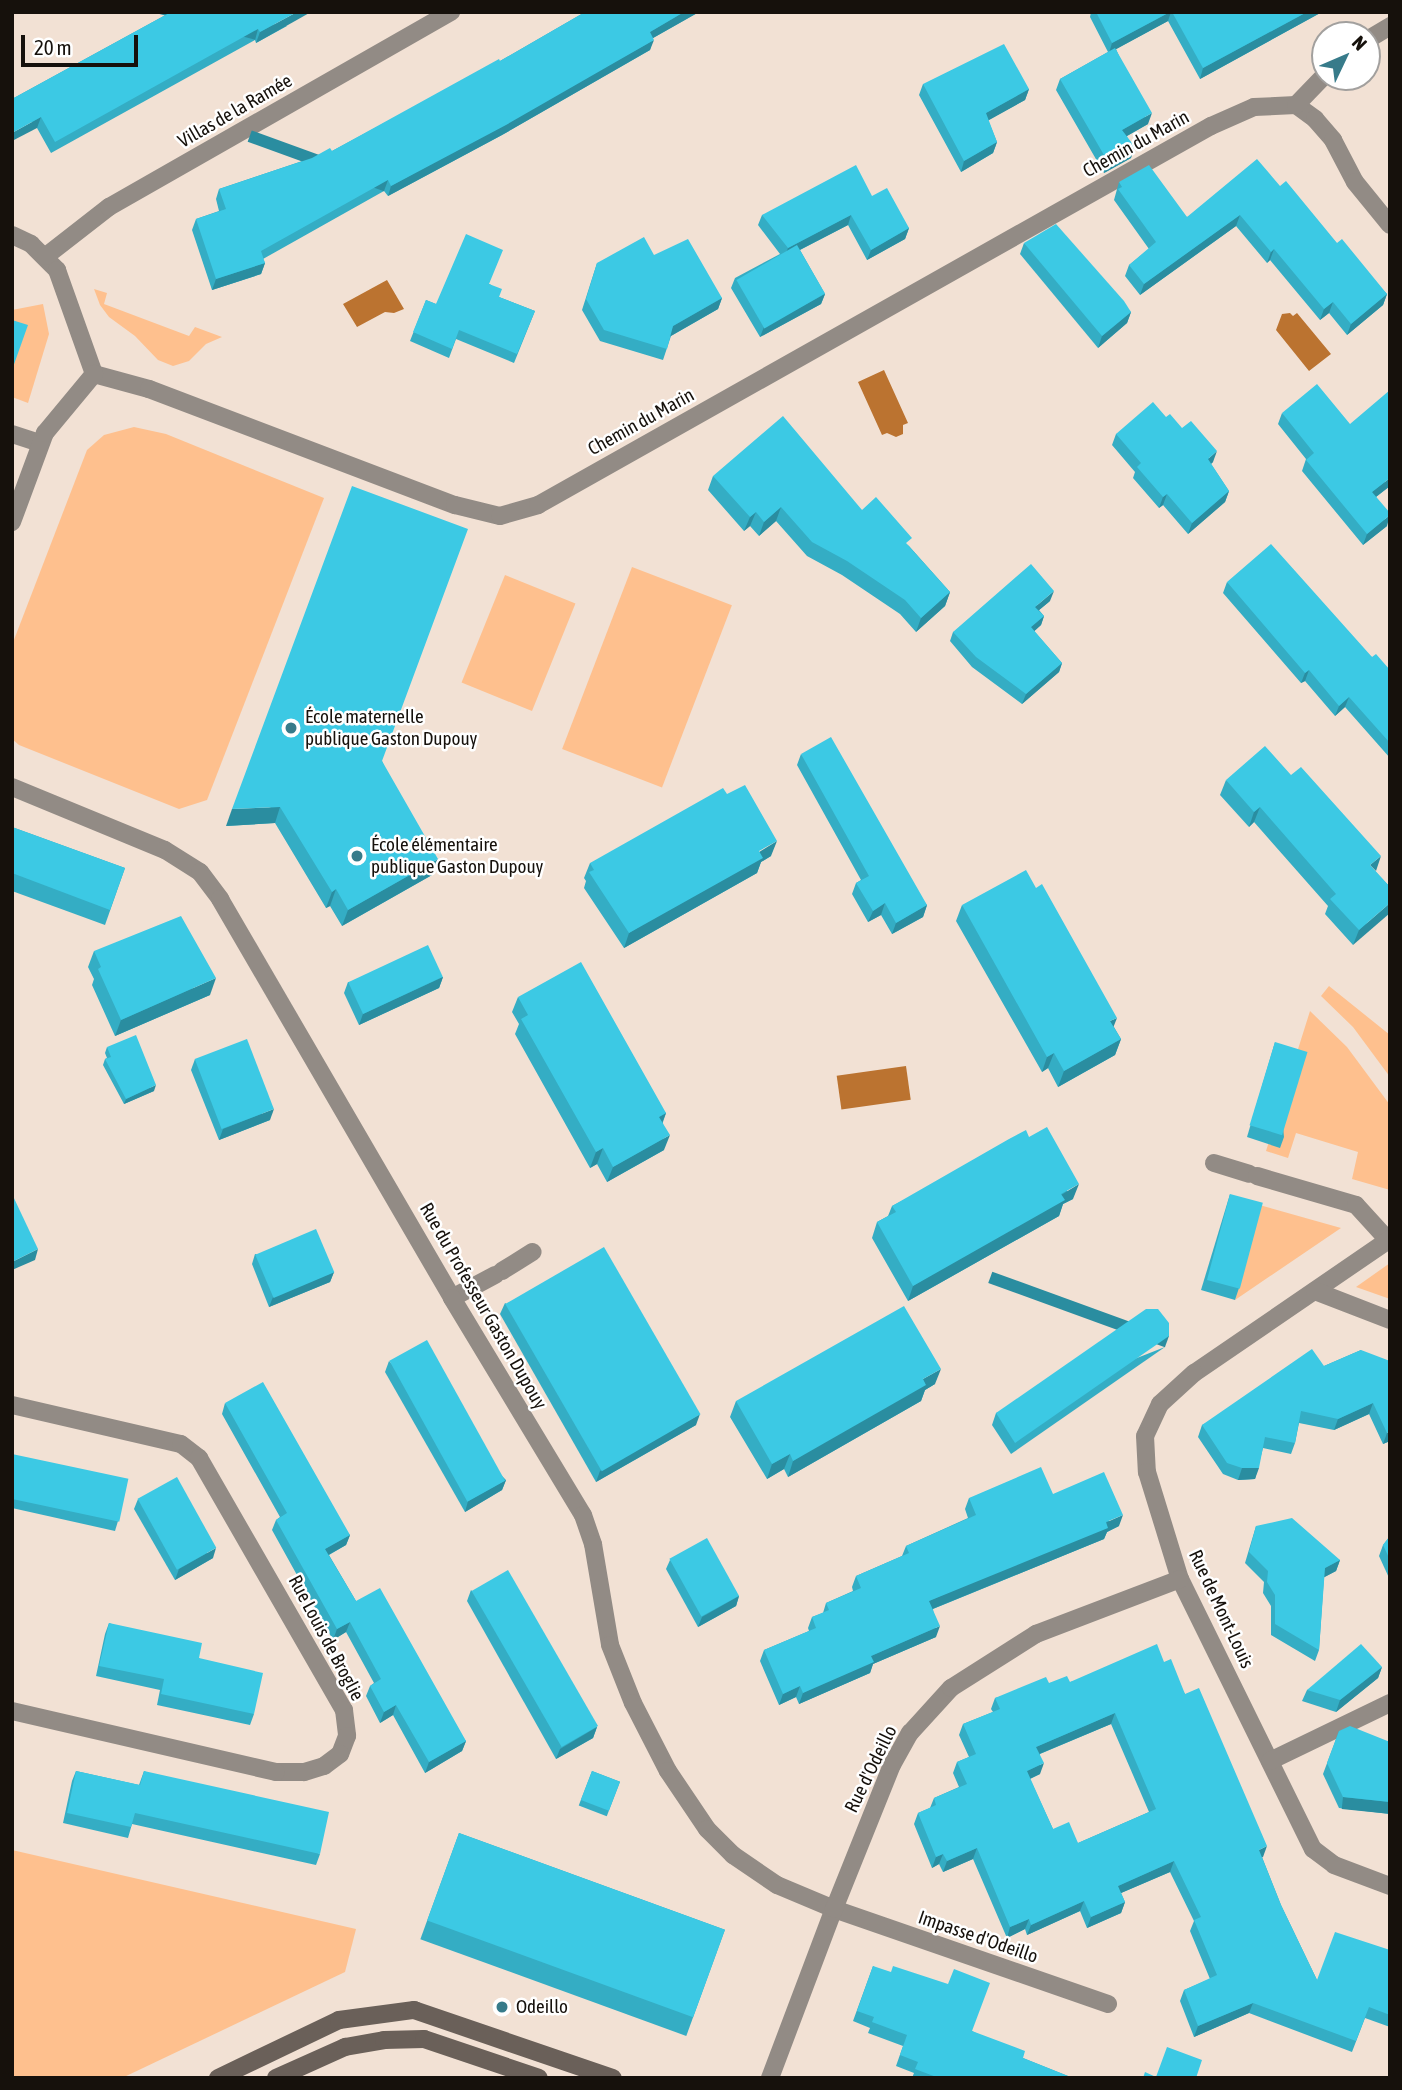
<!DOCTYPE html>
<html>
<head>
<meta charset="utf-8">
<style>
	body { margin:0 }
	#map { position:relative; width:1402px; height:2090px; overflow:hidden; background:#f2e1d4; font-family:"Asap Condensed",sans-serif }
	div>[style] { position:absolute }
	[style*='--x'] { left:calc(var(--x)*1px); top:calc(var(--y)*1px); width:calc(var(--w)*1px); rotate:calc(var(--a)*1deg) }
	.green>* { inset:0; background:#fec08e; transform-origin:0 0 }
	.water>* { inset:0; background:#bb7330; transform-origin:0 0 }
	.lane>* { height:18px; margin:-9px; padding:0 9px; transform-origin:9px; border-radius:9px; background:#928b85 }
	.street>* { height:18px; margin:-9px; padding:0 9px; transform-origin:9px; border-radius:9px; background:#928b85 }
	.secondary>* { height:18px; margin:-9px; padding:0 9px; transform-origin:9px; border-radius:9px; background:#6a6059 }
	.wall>* { inset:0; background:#34adc4; transform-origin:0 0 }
	.shaded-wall>* { inset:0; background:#2a8da0; transform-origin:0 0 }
	.building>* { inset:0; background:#3cc9e4; transform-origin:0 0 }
	.dots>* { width:19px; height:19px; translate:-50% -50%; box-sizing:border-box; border:4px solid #fff; border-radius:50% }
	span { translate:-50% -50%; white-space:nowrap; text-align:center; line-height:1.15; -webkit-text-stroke:5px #fff; paint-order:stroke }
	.street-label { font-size:19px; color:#16110c }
	.poi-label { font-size:19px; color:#16110c }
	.left { translate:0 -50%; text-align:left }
	.frame { position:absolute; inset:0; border:14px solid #16110c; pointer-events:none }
	.north { position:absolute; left:1311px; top:21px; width:70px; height:70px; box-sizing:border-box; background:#fff; border:2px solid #a2a09e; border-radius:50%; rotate:46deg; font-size:19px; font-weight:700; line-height:28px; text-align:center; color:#16110c }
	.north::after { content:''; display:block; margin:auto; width:24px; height:32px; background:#377b8a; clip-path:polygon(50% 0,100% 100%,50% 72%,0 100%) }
	.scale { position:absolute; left:21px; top:35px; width:117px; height:32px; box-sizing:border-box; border:4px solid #16110c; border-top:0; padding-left:9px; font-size:21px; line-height:24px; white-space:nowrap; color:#16110c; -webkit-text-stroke:5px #fff; paint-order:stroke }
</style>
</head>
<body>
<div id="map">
	<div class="green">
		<div style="clip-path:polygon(94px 289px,107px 293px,104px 304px,189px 336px,195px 327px,222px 337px,206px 344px,189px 361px,173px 366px,158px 360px,135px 336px,109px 317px,100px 305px)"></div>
		<div style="clip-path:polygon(43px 304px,49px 334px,28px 403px,12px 397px,12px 310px)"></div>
		<div style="clip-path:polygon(134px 427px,166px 434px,324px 498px,207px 800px,179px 809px,19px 745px,12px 739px,12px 645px,87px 450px,104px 435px)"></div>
		<div style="left:632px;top:567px;width:107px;height:195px;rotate:21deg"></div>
		<div style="left:505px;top:575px;width:76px;height:116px;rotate:22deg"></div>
		<div style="clip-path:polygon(1329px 986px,1390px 1035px,1390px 1077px,1353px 1027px,1321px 996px)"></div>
		<div style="clip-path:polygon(1310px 1011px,1347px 1047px,1390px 1105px,1390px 1190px,1352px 1179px,1358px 1152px,1296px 1133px,1288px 1158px,1266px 1151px)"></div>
		<div style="clip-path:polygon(1245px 1201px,1341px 1228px,1235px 1300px,1259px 1215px)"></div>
		<div style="clip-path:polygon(1390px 1263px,1390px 1299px,1356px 1287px)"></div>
		<div style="clip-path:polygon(12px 1850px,356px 1929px,345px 1972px,122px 2078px,12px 2078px)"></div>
	</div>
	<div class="water">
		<div style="clip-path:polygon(387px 280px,404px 309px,394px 313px,385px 312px,357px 327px,343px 304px)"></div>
		<div style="clip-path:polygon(1290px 313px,1293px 316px,1297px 313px,1331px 354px,1309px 371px,1276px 330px,1282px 314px)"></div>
		<div style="clip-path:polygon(884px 370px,908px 423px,903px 425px,903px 434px,896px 437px,887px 433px,882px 435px,858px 382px)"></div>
		<div style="left:906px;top:1066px;width:34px;height:70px;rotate:82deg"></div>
	</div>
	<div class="lane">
		<div style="--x:12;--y:434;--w:29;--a:18"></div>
		<div style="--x:1214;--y:1163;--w:37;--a:17"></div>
		<div style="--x:1257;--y:1176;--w:103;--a:16.3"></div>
		<div style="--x:1356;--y:1205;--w:47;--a:47.6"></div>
		<div style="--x:502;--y:1271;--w:36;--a:-32"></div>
		<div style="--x:452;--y:1298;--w:49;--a:-28.1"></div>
	</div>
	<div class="street">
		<div style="--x:1367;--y:40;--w:27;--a:-31"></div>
		<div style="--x:1296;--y:105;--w:24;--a:36"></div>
		<div style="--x:1315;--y:119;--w:28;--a:49"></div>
		<div style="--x:1333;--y:140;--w:47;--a:62.4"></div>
		<div style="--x:1355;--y:182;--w:55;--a:50.9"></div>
		<div style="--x:12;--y:235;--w:21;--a:25"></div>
		<div style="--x:31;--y:244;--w:37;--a:45"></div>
		<div style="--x:57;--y:270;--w:110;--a:70.4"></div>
		<div style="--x:46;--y:256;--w:80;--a:-37.9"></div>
		<div style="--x:109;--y:207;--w:394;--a:-29.7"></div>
		<div style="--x:94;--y:374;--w:57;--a:15.3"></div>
		<div style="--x:149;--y:389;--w:327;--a:20.8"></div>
		<div style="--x:455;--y:505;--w:46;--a:13.7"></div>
		<div style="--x:500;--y:516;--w:40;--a:-16"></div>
		<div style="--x:538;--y:505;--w:772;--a:-29.39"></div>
		<div style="--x:1211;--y:126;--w:47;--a:-23.8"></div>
		<div style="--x:1254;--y:107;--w:42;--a:-2.7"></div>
		<div style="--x:1296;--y:105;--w:42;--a:-46"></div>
		<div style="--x:12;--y:522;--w:95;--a:-69.7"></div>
		<div style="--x:45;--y:433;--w:77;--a:-50.3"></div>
		<div style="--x:12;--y:787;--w:165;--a:22.4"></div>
		<div style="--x:165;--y:850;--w:41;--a:32.2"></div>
		<div style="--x:200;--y:872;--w:34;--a:53"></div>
		<div style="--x:220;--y:899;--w:462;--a:59.8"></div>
		<div style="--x:452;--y:1298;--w:253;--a:58.9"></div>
		<div style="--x:583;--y:1515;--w:31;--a:71"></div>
		<div style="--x:593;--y:1544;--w:102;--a:80.4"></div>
		<div style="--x:610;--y:1645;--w:62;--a:68.4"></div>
		<div style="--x:633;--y:1703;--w:76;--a:62.8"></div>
		<div style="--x:668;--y:1771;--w:70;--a:56.1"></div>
		<div style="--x:707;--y:1829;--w:37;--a:45"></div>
		<div style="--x:733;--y:1855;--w:53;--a:34.3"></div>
		<div style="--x:777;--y:1885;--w:62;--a:22.8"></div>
		<div style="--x:834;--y:1909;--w:290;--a:19.1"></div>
		<div style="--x:1390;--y:1239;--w:237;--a:145.6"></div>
		<div style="--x:1194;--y:1373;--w:46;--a:137.6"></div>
		<div style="--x:1160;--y:1404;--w:35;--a:115"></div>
		<div style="--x:1145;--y:1436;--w:36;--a:87"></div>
		<div style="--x:1147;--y:1472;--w:112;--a:72.9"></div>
		<div style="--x:1180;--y:1579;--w:301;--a:63.8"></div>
		<div style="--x:1313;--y:1849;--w:26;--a:37"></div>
		<div style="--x:1334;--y:1865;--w:60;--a:20.6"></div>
		<div style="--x:1315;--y:1291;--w:80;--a:21.1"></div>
		<div style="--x:12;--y:1405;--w:173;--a:13"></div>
		<div style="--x:181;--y:1444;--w:23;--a:38"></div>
		<div style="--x:199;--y:1458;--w:291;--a:60.1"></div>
		<div style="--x:344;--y:1710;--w:26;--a:83"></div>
		<div style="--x:347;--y:1736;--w:19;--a:111"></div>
		<div style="--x:340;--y:1754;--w:20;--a:143"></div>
		<div style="--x:324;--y:1766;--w:21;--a:163"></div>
		<div style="--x:304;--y:1772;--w:28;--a:180"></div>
		<div style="--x:276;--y:1772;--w:271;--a:-167"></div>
		<div style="--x:1270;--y:1761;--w:133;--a:-25.8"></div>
		<div style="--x:770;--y:2078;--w:181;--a:-69.3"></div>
		<div style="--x:834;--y:1909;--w:155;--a:-68.1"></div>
		<div style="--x:892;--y:1765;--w:37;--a:-61"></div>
		<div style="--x:910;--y:1733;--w:61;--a:-47.7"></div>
		<div style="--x:951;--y:1688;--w:101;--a:-32.4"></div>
		<div style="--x:1036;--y:1634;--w:154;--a:-20.9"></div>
	</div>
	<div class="secondary">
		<div style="--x:218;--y:2078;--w:134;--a:-25.6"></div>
		<div style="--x:339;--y:2020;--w:76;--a:-7.6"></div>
		<div style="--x:414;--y:2010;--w:210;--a:18.9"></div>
		<div style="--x:276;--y:2078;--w:76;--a:-24.2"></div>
		<div style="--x:345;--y:2047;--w:40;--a:-10"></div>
		<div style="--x:384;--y:2040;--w:40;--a:-1.4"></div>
		<div style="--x:424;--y:2039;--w:121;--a:18.7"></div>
	</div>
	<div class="wall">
		<div style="clip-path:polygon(171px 12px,287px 26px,256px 43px,255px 40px,51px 153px,37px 128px,12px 99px)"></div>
		<div style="clip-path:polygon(585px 12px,699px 12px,653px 38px,650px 50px,502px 135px,388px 196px,384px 191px,263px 259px,265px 263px,261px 274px,212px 290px,192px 230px,196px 219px,219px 211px,216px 199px,219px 189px,332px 151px,500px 61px)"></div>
		<div style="clip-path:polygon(1091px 12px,1322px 12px,1200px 79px,1168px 21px,1116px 49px,1148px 124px,1127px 136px,1131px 158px,1104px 173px,1056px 90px,1060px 79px,1108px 52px,1090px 17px)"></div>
		<div style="clip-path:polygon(923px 84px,1029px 89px,1025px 100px,988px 120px,997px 142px,993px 153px,961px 172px,919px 95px)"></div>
		<div style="clip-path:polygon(1119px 182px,1187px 217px,1280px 186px,1387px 294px,1383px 305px,1347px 335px,1329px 313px,1320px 320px,1270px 260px,1267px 263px,1236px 226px,1140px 295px,1125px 276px,1129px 265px,1149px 249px,1114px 200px)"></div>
		<div style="clip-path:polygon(872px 196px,909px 228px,905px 239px,867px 260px,848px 225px,800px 250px,825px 294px,821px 304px,760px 337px,731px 288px,735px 278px,780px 254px,758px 225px,762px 215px)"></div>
		<div style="clip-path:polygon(1024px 243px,1131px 312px,1127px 323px,1098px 348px,1020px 254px)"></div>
		<div style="clip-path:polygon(654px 255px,722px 298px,718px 309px,671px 336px,663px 360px,600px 341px,582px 310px,597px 263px)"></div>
		<div style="clip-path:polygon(490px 284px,499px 297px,535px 311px,514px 363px,456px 339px,449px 358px,410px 341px,426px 300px,436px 304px)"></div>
		<div style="clip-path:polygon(1282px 413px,1390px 486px,1376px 497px,1387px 526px,1363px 545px,1302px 471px,1306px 459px,1278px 424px)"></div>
		<div style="clip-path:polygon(1166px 417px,1213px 462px,1211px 464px,1229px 491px,1225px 502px,1188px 534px,1163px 505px,1159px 508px,1133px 478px,1135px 472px,1112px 445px,1116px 434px)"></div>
		<div style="clip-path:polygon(713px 476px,862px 510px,909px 546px,950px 592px,945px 606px,916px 632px,900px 614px,842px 575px,807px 556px,776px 521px,759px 536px,750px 526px,744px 531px,708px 490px)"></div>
		<div style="clip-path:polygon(1227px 582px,1372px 657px,1390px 670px,1390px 758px,1345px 707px,1335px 716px,1305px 681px,1301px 683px,1223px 593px)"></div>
		<div style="clip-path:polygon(1050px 601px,1039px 610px,1044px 616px,1041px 625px,1034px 631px,1062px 663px,1059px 672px,1022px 704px,972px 667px,950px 641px,953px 632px)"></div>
		<div style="clip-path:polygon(801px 754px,927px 905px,923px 917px,892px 934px,881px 915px,868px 922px,852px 894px,856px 883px,861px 880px,797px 765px)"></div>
		<div style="clip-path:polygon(382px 761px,432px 875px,342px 926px,330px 906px,326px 908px,275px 823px,226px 826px)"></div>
		<div style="clip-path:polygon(1226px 780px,1375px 871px,1390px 887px,1353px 945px,1325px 914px,1328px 906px,1254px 822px,1249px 827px,1220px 795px)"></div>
		<div style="clip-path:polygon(12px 827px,125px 868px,105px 925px,12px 891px)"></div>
		<div style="clip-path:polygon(771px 856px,761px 862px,757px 873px,624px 948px,584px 888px,586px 881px,584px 878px,590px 863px)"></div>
		<div style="clip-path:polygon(962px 905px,1114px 1027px,1121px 1039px,1115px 1055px,1058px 1087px,1048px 1068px,1042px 1072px,956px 921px)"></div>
		<div style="clip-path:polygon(94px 951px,210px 995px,115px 1036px,92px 985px,94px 979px,88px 967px)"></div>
		<div style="clip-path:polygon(443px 977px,439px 988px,359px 1025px,344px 993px,348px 982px)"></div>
		<div style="clip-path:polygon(518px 997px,666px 1113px,663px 1122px,664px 1150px,607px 1182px,597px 1164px,590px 1168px,515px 1034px,519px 1024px,512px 1012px)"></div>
		<div style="clip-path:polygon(1275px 1042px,1284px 1137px,1280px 1148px,1247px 1137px)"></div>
		<div style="clip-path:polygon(107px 1047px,154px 1091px,124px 1104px,103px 1065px,105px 1059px,107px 1058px,105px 1053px)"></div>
		<div style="clip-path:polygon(195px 1059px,270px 1120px,219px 1140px,191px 1070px)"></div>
		<div style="clip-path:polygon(1029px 1137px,1073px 1199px,1063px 1204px,1059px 1216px,908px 1301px,872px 1238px,877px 1222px,888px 1216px,892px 1206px)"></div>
		<div style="clip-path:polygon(1230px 1194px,1239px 1288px,1235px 1300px,1201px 1290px)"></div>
		<div style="clip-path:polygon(255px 1254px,334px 1272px,330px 1282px,269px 1307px,252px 1264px)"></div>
		<div style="clip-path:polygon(505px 1303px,696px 1425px,596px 1482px,500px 1314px)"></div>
		<div style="clip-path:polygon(1165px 1347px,1011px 1454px,992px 1425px,996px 1413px)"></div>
		<div style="clip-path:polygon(1361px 1350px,1390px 1441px,1383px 1444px,1369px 1414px,1334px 1430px,1299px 1423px,1295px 1443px,1291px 1454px,1263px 1448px,1255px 1479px,1238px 1480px,1223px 1474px,1198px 1437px,1202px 1425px,1324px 1366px)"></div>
		<div style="clip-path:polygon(389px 1361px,506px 1480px,502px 1490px,465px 1512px,385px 1372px)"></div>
		<div style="clip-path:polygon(935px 1384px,925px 1390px,921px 1401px,788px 1477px,784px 1469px,767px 1479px,730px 1417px,736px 1401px)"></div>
		<div style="clip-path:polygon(225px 1403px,350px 1535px,346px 1545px,329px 1555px,356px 1601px,466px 1741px,462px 1751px,425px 1773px,393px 1715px,380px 1723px,366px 1696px,370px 1686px,374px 1683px,346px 1632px,333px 1640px,272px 1530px,276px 1520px,280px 1517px,222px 1414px)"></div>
		<div style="clip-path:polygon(12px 1454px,118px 1521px,115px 1531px,12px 1508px)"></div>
		<div style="clip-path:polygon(1053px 1494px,1119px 1526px,1107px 1532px,1104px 1539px,933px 1609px,936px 1637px,873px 1664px,870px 1673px,799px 1704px,796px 1697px,779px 1705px,760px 1661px,764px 1650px,809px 1631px,808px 1628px,812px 1617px,823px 1613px,826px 1603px,853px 1591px,852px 1587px,856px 1576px,902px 1556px,906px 1546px,968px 1518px,965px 1509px,969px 1498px)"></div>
		<div style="clip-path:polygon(138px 1499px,213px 1558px,175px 1580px,134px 1509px)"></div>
		<div style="clip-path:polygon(1256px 1526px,1340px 1560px,1336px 1571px,1324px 1577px,1319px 1650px,1315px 1661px,1271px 1635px,1271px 1606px,1263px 1593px,1264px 1582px,1245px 1563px)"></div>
		<div style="clip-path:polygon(1390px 1536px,1390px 1580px,1379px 1556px,1383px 1545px)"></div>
		<div style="clip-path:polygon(670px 1560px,739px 1596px,736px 1606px,698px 1627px,666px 1569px)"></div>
		<div style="clip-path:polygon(471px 1590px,597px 1727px,593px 1738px,556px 1759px,467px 1601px)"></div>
		<div style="clip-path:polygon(109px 1623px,199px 1658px,254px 1714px,250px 1725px,157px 1705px,160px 1690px,96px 1676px,105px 1634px)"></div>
		<div style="clip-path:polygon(evenodd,1164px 1662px,1185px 1694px,1263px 1857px,1262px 1857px,1281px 1905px,1317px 1980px,1390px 1950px,1390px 2027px,1365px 2018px,1352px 2052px,1249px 2013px,1194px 2037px,1180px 2001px,1184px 1990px,1210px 1979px,1190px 1931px,1194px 1921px,1170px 1872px,1121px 1893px,1125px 1902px,1121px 1913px,1087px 1928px,1080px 1911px,1027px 1935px,1025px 1929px,1007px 1938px,973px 1859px,943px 1872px,939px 1864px,932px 1868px,914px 1824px,918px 1813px,930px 1808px,934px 1798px,959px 1787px,953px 1773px,957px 1762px,969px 1757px,959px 1735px,963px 1724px,993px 1712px,991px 1709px,995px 1698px,1049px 1683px,1070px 1682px,1164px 1662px,1111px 1724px,1149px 1812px,1078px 1843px,1053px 1829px,1030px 1779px,1040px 1774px,1040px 1754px,1111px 1724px)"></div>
		<div style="clip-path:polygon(1382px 1667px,1378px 1678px,1336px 1712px,1302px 1701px,1307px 1690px)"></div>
		<div style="clip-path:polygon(1339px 1731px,1390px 1742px,1390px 1814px,1339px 1808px,1323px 1774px)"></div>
		<div style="clip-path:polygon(76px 1771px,139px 1785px,144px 1771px,320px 1854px,316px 1865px,132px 1824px,128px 1838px,63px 1823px,72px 1781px)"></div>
		<div style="left:592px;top:1771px;width:30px;height:37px;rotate:21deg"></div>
		<div style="left:459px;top:1833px;width:283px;height:113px;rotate:20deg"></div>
		<div style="clip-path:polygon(873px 1966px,972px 2031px,1023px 2058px,1073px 2078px,912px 2078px,914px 2073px,896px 2066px,903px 2046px,868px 2033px,870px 2028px,853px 2021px)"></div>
	</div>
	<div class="shaded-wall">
		<div style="clip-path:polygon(297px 12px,311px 12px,256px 43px,260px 32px)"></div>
		<div style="clip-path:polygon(684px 12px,699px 12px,646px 42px,650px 32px)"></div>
		<div style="clip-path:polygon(1170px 12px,1171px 12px,1168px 21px,1109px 53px,1112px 43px)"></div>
		<div style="clip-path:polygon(1307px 12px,1322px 12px,1200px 79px,1203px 68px)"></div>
		<div style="left:258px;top:29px;width:11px;height:232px;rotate:105deg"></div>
		<div style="clip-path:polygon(654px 40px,650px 50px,502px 135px,388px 196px,391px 186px)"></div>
		<div style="clip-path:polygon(1029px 89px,1025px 100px,982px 124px,986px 113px)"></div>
		<div style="clip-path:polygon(1152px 113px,1148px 124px,1118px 141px,1122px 130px)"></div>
		<div style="clip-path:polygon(41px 117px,37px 128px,12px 141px,12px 133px)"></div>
		<div style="clip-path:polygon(997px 142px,993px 153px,961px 172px,964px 161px)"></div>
		<div style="clip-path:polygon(1135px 147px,1131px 158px,1104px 173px,1108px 162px)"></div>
		<div style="left:388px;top:180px;width:12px;height:145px;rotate:110deg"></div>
		<div style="clip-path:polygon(851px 215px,848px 225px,784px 258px,788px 248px)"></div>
		<div style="clip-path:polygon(1240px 215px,1236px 226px,1140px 295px,1144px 284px)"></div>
		<div style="clip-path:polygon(909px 228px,905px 239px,867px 260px,871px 250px)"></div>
		<div style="clip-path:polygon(1274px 249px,1270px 260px,1267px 263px,1271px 252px)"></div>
		<div style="clip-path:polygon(265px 263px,261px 274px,212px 290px,216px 279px)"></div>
		<div style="clip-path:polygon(825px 294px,821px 304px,760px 337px,764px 327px)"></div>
		<div style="clip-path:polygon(1387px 294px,1383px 305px,1347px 335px,1351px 324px)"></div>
		<div style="clip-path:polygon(722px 298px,718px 309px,669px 337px,673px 326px)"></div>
		<div style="clip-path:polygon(1333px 302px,1329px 313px,1320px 320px,1324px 309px)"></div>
		<div style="clip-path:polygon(1131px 312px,1127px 323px,1098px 348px,1102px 336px)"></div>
		<div style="clip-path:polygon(1217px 451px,1213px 462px,1204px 470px,1208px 459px)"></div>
		<div style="clip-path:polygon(1390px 478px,1390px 486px,1368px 503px,1372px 492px)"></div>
		<div style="clip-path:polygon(1229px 491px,1225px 502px,1188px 534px,1192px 523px)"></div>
		<div style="clip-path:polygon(1167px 494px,1163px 505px,1159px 508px,1163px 497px)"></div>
		<div style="clip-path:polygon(781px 507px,776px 521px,759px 536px,764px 522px)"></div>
		<div style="clip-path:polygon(756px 512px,750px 526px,744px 531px,750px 517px)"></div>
		<div style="clip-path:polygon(1390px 515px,1387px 526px,1363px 545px,1367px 534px)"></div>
		<div style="clip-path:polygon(1054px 591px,1050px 601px,1032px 616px,1035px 607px)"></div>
		<div style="clip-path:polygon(950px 592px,945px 606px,916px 632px,921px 618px)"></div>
		<div style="clip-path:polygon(1044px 616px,1041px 625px,1028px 637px,1031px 627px)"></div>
		<div style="clip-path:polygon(1062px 663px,1059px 672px,1022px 704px,1026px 694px)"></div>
		<div style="clip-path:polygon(1309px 670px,1305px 681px,1301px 683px,1305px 673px)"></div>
		<div style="clip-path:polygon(1349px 697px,1345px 707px,1335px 716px,1339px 706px)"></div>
		<div style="clip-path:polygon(280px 807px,275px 823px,226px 826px,232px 809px)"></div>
		<div style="clip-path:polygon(1260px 807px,1254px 822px,1249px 827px,1254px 812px)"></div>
		<div style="clip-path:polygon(777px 841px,771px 856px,761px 862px,757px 873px,624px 948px,629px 933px)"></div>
		<div style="clip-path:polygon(1381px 856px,1376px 871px,1370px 865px)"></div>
		<div style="clip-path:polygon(438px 859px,432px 875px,342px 926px,348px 910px)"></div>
		<div style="clip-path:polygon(336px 889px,330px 906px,326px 908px,332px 892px)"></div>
		<div style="clip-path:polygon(885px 903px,881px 915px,868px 922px,873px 911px)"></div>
		<div style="clip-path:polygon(1390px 903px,1390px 913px,1353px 945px,1359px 930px)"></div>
		<div style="clip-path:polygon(927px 905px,923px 917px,892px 934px,896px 923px)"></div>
		<div style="clip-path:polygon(443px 977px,439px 988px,359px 1025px,363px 1014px)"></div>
		<div style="clip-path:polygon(216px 978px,210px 995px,115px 1036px,121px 1020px)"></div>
		<div style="clip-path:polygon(1117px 1018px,1111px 1033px,1110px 1021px)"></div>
		<div style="clip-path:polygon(1121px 1039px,1115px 1055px,1058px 1087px,1064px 1071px)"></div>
		<div style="clip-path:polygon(1054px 1053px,1048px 1068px,1042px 1072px,1047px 1057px)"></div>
		<div style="clip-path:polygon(156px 1085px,154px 1091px,124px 1104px,126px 1099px)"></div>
		<div style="clip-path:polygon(274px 1109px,270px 1120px,219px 1140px,223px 1129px)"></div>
		<div style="clip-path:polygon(666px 1113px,660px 1128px,659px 1117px)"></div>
		<div style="clip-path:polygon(670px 1135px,664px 1150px,607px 1182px,613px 1167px)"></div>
		<div style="clip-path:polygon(603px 1148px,597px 1164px,590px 1168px,596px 1152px)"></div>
		<div style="clip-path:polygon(1079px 1184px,1073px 1199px,1063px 1204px,1059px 1216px,908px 1301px,913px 1286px)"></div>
		<div style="clip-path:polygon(38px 1249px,35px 1260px,12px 1270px,12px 1262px)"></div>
		<div style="clip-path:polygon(334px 1272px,330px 1282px,269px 1307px,273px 1297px)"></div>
		<div style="left:1169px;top:1336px;width:12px;height:188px;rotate:110deg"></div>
		<div style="clip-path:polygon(941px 1369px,935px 1384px,925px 1390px,921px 1401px,788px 1477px,793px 1461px,923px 1379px)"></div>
		<div style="clip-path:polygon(1373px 1403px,1369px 1414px,1334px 1430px,1338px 1419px)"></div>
		<div style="clip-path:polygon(700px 1414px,696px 1425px,596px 1482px,600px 1471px)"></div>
		<div style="clip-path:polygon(1390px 1431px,1390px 1441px,1383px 1444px,1387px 1433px)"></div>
		<div style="clip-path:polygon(790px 1454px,784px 1469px,767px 1479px,772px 1464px)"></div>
		<div style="clip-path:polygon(1242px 1468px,1259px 1468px,1255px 1479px,1238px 1480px)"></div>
		<div style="clip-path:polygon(506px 1480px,502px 1490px,465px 1512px,468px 1501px)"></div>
		<div style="clip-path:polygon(1123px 1515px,1119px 1526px,1107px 1532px,1104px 1539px,925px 1612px,929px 1601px)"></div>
		<div style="clip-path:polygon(350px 1535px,346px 1545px,321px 1559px,325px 1549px)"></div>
		<div style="clip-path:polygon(216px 1548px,213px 1558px,175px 1580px,179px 1569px)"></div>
		<div style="clip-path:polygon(1340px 1560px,1336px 1571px,1321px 1579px,1325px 1568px)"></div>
		<div style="clip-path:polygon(739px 1596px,736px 1606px,698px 1627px,702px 1617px)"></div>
		<div style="clip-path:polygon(350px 1622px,346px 1632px,333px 1640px,337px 1629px)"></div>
		<div style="clip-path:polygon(940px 1626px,936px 1637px,873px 1664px,870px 1673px,799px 1704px,803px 1693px,871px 1656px)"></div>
		<div style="clip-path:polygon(1382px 1667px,1378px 1678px,1336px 1712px,1340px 1700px)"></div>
		<div style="clip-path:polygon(800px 1686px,796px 1697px,779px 1705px,783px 1694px)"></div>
		<div style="clip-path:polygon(396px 1705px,393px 1715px,380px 1723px,384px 1712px)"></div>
		<div style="clip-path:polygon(1115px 1713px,1111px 1724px,1032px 1757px,1036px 1747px)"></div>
		<div style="clip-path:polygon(597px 1727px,593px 1738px,556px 1759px,560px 1749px)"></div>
		<div style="clip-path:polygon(466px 1741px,462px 1751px,425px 1773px,429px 1762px)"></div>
		<div style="clip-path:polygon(1044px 1763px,1040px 1774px,1023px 1782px,1027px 1771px)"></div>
		<div style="left:1343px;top:1797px;width:47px;height:12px;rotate:6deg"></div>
		<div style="clip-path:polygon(1267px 1846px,1263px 1857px,1255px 1860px,1259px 1850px)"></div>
		<div style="clip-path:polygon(977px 1848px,973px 1859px,943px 1872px,947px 1861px)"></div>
		<div style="clip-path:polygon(943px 1854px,939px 1864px,932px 1868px,936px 1857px)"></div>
		<div style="clip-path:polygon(1174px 1861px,1170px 1872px,1114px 1896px,1118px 1886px)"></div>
		<div style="clip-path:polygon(1084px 1901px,1080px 1911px,1027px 1935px,1031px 1925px)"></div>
		<div style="clip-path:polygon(1125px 1902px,1121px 1913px,1087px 1928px,1091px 1917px)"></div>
		<div style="clip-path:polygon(1029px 1919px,1025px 1929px,1007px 1938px,1010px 1927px)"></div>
		<div style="clip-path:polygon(1253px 2003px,1249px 2013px,1194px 2037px,1198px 2026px)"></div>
	</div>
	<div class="building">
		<div style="clip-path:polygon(171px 12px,297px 12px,260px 32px,258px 29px,55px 142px,41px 117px,12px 133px,12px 99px)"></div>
		<div style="clip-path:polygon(585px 12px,684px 12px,650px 32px,654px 40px,506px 125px,391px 186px,388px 180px,261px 251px,265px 263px,216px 279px,196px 219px,226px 209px,219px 189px,312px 158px,330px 148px,332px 151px,499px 59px,500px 61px)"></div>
		<div style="clip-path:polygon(1096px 12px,1170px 12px,1112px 43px)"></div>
		<div style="clip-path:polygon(1172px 12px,1307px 12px,1203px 68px)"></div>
		<div style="clip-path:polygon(1004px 44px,1029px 89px,986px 113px,997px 142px,964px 161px,923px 84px)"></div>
		<div style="clip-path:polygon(1115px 48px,1152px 113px,1122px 130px,1135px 147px,1108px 162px,1060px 79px)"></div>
		<div style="clip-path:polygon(1257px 159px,1280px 186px,1286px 181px,1337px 243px,1342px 239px,1387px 294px,1351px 324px,1333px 302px,1324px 309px,1274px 249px,1271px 252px,1240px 215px,1144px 284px,1129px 265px,1156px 242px,1118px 189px,1122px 187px,1119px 182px,1149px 165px,1187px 217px)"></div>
		<div style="clip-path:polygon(856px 165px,872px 196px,887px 188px,909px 228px,871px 250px,851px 215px,788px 248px,762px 215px)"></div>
		<div style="clip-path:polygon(1056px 224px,1124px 301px,1131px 312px,1102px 336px,1024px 243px)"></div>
		<div style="clip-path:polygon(466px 234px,503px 250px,489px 284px,502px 289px,499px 297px,535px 311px,517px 354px,459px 330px,452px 349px,413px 332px,426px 300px,436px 304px)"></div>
		<div style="clip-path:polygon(644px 237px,654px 255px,688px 239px,722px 298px,673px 326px,667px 349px,604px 330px,586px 299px,597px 263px)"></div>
		<div style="left:797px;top:245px;width:56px;height:70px;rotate:60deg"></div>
		<div style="clip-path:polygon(12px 320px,28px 325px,12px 370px)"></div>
		<div style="clip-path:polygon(1317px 384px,1350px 424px,1390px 390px,1390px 478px,1372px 492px,1390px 513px,1390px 515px,1367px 534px,1306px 460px,1314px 453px,1282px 413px)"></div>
		<div style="clip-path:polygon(1153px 402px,1166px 417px,1170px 414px,1182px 428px,1191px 421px,1217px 451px,1208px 459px,1229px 491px,1192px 523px,1167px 494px,1163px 497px,1137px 467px,1141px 463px,1116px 434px)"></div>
		<div style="clip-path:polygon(783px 416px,862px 510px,876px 497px,912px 538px,906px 543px,950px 592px,921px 618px,905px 600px,847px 561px,812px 542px,781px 507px,764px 522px,756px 512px,750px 517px,713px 476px)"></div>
		<div style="clip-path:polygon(352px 486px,468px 529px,382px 761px,438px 859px,348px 910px,336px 889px,332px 892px,280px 807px,232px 809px)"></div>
		<div style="clip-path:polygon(1271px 544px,1372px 657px,1376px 654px,1390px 670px,1390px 743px,1349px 697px,1339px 706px,1309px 670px,1305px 673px,1227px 582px)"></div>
		<div style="clip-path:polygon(1031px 564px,1054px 591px,1035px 607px,1044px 616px,1031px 627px,1062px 663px,1026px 694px,976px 657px,953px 632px)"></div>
		<div style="clip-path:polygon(831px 737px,927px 905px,896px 923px,885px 903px,873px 911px,856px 883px,869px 876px,801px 754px)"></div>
		<div style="clip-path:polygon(1265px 746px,1291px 775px,1301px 767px,1381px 856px,1370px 865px,1390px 887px,1390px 903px,1359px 930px,1330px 899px,1336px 894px,1260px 807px,1254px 812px,1226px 780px)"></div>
		<div style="clip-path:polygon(745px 785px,777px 841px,759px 851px,763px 858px,629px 933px,589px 872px,594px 870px,590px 863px,723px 788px,727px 794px)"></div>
		<div style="clip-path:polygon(12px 827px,125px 868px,110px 910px,12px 873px)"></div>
		<div style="clip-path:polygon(1026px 870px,1036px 888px,1042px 884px,1117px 1018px,1110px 1021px,1121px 1039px,1064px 1071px,1054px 1053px,1047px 1057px,962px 905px)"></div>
		<div style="clip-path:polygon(181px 916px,216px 978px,121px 1020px,98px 969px,101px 967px,94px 951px)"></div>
		<div style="left:428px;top:945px;width:35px;height:88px;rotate:65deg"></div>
		<div style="clip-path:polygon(581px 962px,666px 1113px,659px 1117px,670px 1135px,613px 1167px,603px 1148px,596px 1152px,521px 1019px,528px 1015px,518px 997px)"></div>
		<div style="clip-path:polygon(136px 1035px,156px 1085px,126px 1099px,105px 1059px,111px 1057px,107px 1047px)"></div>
		<div style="left:247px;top:1039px;width:75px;height:56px;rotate:69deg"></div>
		<div style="left:1275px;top:1042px;width:34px;height:87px;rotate:17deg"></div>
		<div style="clip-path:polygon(1047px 1127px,1079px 1184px,1061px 1194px,1065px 1200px,913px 1286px,877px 1222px,896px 1212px,892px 1206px,1009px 1139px,1026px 1130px,1029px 1137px)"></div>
		<div style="clip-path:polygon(12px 1194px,38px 1249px,12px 1262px)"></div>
		<div style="left:1230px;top:1194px;width:34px;height:89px;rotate:15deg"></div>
		<div style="left:316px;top:1229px;width:47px;height:66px;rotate:67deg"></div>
		<div style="left:604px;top:1247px;width:193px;height:114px;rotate:60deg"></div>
		<div style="clip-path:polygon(904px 1306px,941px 1369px,923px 1379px,926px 1385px,793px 1461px,790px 1454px,772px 1464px,736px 1401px)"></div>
		<div style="clip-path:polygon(1146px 1309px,1158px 1309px,1169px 1323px,1169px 1336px,1015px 1443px,996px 1413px)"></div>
		<div style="left:427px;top:1340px;width:161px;height:43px;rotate:61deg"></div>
		<div style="clip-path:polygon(1312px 1349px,1324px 1366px,1361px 1350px,1390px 1361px,1390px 1431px,1387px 1433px,1373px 1403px,1338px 1419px,1301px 1411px,1295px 1443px,1265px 1437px,1259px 1468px,1242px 1468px,1227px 1463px,1202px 1425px)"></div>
		<div style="clip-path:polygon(263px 1382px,350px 1535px,325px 1549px,356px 1601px,380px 1588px,466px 1741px,429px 1762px,396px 1705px,384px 1712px,370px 1686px,381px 1679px,350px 1622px,337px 1629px,276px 1520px,287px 1513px,225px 1403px)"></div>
		<div style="left:12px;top:1454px;width:119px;height:44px;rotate:12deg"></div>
		<div style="clip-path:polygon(1041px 1467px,1053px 1494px,1104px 1472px,1123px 1515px,1106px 1522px,1108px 1528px,929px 1601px,940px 1626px,871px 1656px,874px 1662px,803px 1693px,800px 1686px,783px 1694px,764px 1650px,816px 1628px,812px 1617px,829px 1610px,826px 1603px,861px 1588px,856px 1576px,909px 1553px,906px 1546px,976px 1515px,969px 1498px)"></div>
		<div style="left:177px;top:1477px;width:81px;height:45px;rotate:61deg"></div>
		<div style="clip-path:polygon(1292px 1518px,1340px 1560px,1325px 1568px,1319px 1650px,1275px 1624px,1275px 1595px,1267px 1582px,1268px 1571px,1249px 1552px,1256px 1526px)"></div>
		<div style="clip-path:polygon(1390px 1536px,1390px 1560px,1383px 1545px)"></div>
		<div style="left:707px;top:1538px;width:66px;height:43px;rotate:61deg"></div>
		<div style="left:508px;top:1570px;width:180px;height:42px;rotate:60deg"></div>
		<div style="clip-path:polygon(109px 1623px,202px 1643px,199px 1658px,263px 1673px,254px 1714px,161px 1694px,164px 1679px,99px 1666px)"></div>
		<div style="clip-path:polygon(evenodd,1157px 1644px,1164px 1662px,1171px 1659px,1185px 1694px,1199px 1688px,1267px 1846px,1259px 1850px,1281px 1905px,1317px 1980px,1335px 1932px,1390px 1950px,1390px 2015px,1369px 2007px,1356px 2041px,1253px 2003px,1198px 2026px,1184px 1990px,1217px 1975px,1194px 1920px,1201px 1917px,1174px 1861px,1118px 1886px,1125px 1902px,1091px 1917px,1084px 1901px,1031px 1925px,1029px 1919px,1010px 1927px,977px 1848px,947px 1861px,943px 1854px,936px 1857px,918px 1813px,936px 1805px,934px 1798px,967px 1784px,957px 1762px,976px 1754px,963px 1724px,1000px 1709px,995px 1698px,1046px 1677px,1049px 1683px,1067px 1676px,1070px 1682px,1157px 1644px,1115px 1713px,1156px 1809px,1078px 1843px,1069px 1822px,1053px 1829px,1027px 1771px,1044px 1763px,1036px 1747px,1115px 1713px)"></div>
		<div style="clip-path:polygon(1361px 1644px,1382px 1667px,1340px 1700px,1307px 1690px)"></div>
		<div style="clip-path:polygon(1350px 1726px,1390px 1742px,1390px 1802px,1343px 1797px,1327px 1763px,1339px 1731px)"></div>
		<div style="clip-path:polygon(76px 1771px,140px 1785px,144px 1771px,329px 1812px,320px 1854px,135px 1813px,131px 1827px,67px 1813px)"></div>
		<div style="left:592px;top:1771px;width:30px;height:31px;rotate:21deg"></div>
		<div style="left:459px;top:1833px;width:283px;height:93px;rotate:20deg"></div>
		<div style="clip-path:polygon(873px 1966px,891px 1972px,893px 1966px,948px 1984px,954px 1969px,990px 1983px,972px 2031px,1025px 2051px,1023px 2058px,1073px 2078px,939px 2078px,915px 2069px,918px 2062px,900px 2055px,907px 2035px,872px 2022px,874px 2017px,857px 2011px)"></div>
		<div style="clip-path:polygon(1167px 2047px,1202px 2060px,1196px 2078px,1143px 2078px,1145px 2072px,1156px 2077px)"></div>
	</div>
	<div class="dots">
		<div style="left:291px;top:728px;background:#377b8a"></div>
		<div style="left:357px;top:856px;background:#377b8a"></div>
		<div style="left:502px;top:2007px;background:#377b8a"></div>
	</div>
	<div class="street-label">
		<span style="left:235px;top:111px;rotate:-30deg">Villas de la Ramée</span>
		<span style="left:1136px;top:144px;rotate:-29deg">Chemin du Marin</span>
		<span style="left:641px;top:422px;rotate:-29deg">Chemin du Marin</span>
		<span style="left:483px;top:1306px;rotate:60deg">Rue du Professeur Gaston Dupouy</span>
		<span style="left:1221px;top:1609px;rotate:65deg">Rue de Mont-Louis</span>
		<span style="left:326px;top:1638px;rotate:62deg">Rue Louis de Broglie</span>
		<span style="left:871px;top:1769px;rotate:-64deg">Rue d'Odeillo</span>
		<span style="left:978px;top:1937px;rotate:19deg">Impasse d'Odeillo</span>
	</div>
	<div class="poi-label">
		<span class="left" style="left:305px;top:728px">École maternelle<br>publique Gaston Dupouy</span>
		<span class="left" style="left:371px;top:856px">École élémentaire<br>publique Gaston Dupouy</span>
		<span class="left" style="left:516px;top:2007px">Odeillo</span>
	</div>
	<div class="frame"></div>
	<div class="north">N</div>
	<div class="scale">20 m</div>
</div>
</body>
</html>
